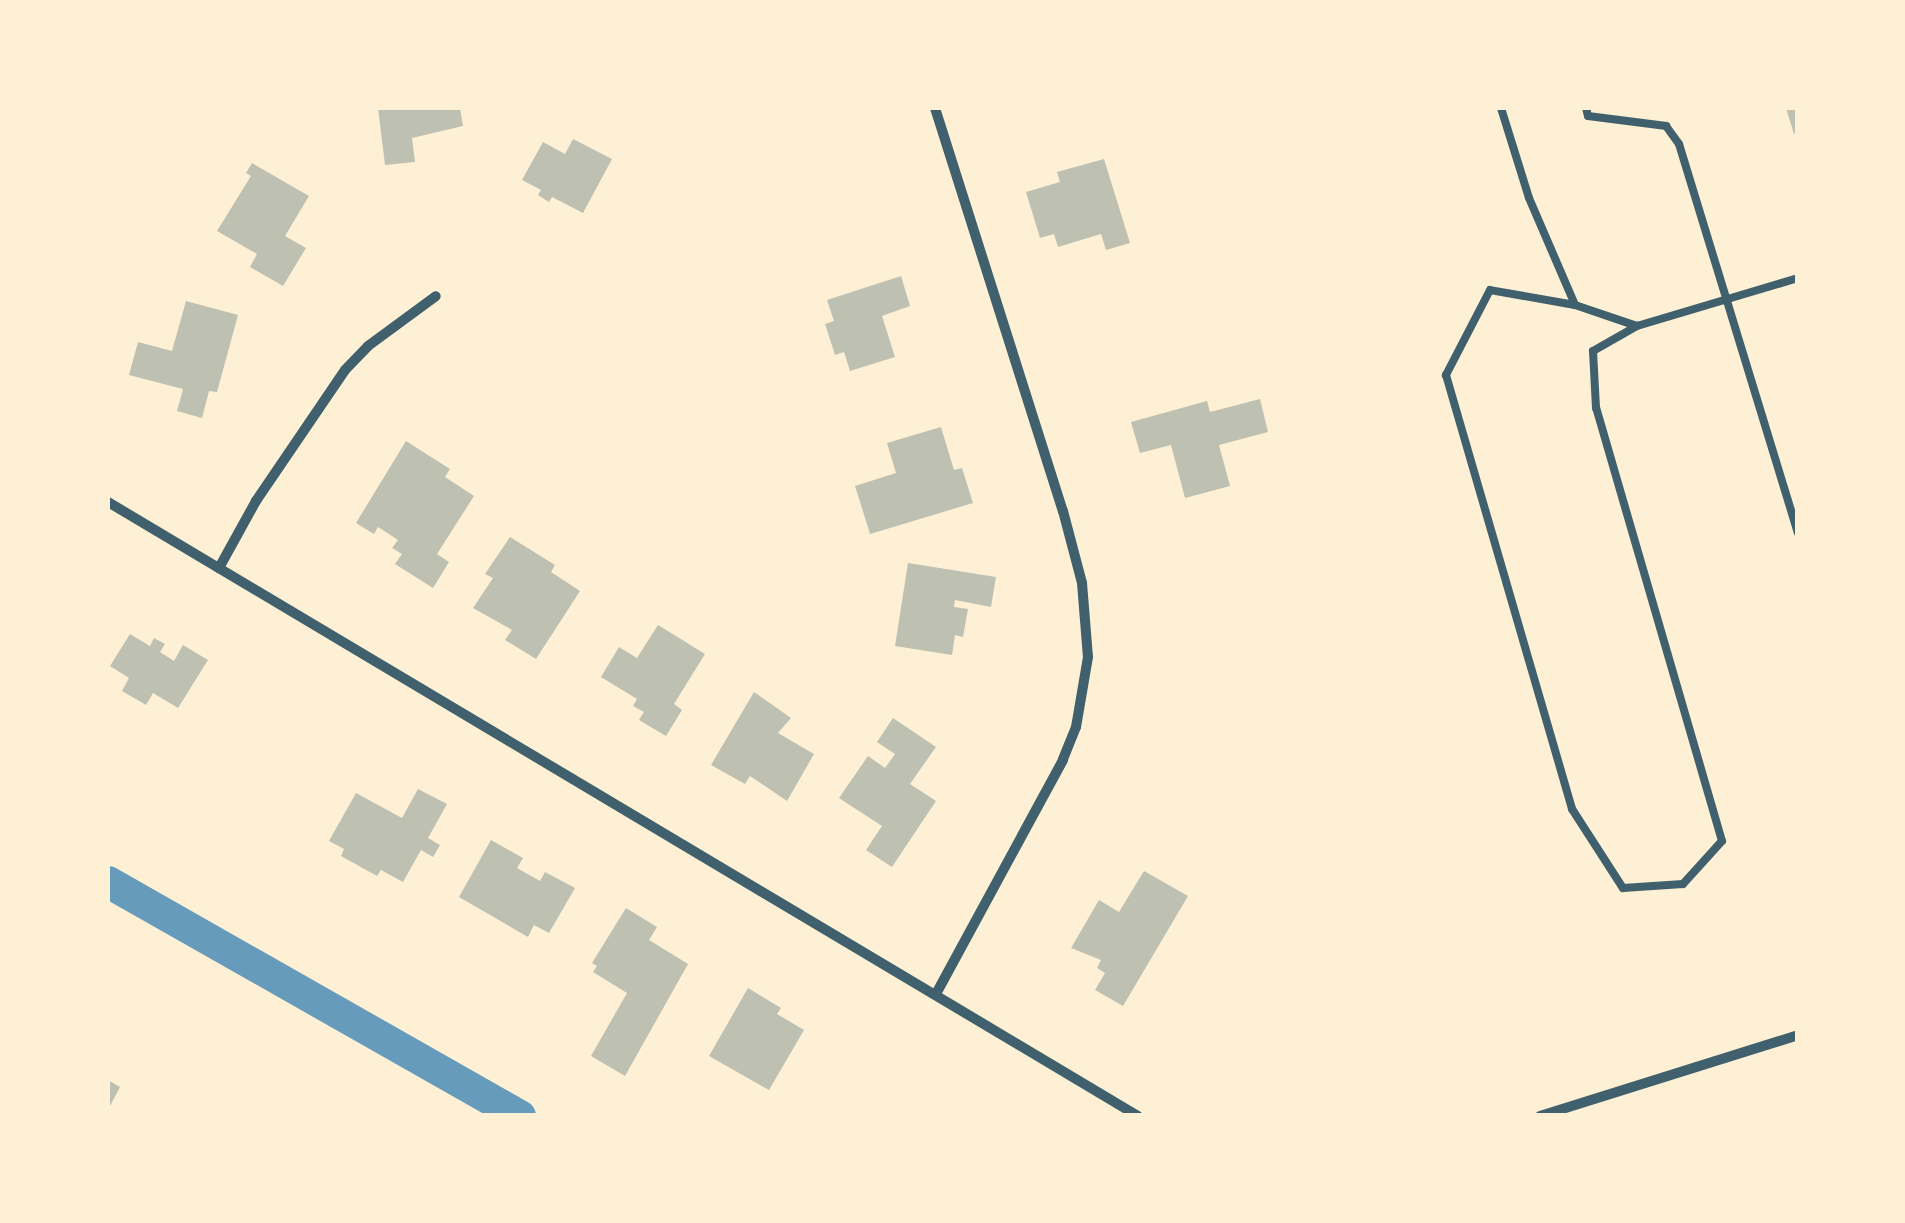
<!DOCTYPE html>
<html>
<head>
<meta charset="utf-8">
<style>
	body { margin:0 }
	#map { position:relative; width:1905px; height:1223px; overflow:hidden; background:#fdf0d5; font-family:"Archivo Narrow",sans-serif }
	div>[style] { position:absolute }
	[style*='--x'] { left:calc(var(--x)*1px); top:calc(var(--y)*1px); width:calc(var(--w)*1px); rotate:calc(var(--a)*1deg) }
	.canal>* { height:32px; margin:-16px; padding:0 16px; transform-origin:16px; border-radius:16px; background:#669bbc }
	.building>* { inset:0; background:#bec0b2 }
	.service>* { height:8px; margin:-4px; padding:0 4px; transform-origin:4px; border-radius:4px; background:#3f606c }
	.minor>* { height:10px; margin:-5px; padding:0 5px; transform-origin:5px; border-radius:5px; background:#3f606c }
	span { translate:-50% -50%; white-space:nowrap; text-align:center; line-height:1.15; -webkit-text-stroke:10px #fdf0d5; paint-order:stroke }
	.frame { position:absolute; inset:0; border:110px solid #fdf0d5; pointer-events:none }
</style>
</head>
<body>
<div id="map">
	<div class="canal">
		<div style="--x:108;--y:882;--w:474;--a:29.6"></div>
	</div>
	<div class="building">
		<div style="clip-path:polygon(378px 108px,460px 108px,463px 126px,412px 138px,415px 162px,385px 165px)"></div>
		<div style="clip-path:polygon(1786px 108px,1798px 108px,1798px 133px,1794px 134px)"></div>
		<div style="clip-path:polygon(573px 139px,612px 159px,583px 213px,552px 197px,549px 202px,538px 195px,541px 190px,522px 180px,543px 142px,565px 154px)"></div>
		<div style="clip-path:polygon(1104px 159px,1130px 243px,1106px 250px,1101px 234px,1058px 247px,1054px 234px,1040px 238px,1026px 192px,1060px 182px,1057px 172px)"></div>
		<div style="clip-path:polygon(252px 163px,309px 196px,285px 236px,306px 248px,283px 286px,250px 267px,257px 254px,217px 231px,251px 176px,246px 173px)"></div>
		<div style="clip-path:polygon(901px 276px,910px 306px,882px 316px,895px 357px,850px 371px,844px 352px,835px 355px,825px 324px,834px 321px,827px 300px)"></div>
		<div style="clip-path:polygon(186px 301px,238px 315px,217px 392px,209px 391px,202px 418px,177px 411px,183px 389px,129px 375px,138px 342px,172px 351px)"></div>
		<div style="clip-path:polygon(1260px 399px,1268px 432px,1219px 445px,1230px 486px,1185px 498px,1171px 445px,1140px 453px,1131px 422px,1207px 401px,1210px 412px)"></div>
		<div style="clip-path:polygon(941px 427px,954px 470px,962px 468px,973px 503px,870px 534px,855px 486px,896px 473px,887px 443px)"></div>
		<div style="clip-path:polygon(406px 441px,450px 469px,445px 477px,474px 496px,437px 554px,449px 562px,433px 588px,395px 564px,402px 554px,392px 548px,398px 540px,378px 527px,374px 534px,356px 523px)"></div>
		<div style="clip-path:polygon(510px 537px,555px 565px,551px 572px,580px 591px,536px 659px,505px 640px,512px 630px,473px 608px,493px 578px,485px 574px)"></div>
		<div style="clip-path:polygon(908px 563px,996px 577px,991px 607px,955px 600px,954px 607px,968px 609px,963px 637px,955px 635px,952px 655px,895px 646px)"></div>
		<div style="clip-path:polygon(658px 625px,705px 654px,674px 704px,682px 710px,666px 736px,639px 720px,644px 712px,633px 706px,637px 699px,601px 677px,619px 647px,637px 658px)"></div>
		<div style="clip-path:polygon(130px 634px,150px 646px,154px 638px,165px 644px,160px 652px,174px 661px,183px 645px,208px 660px,178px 708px,153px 693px,146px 705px,122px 691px,129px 678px,110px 666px)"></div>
		<div style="clip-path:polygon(754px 692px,791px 718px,778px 733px,814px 754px,787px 801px,750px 776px,745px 784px,711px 765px)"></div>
		<div style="clip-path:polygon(893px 718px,936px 747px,910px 784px,936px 801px,892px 867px,866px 850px,882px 826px,839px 798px,868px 756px,885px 768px,895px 754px,877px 742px)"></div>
		<div style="clip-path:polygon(418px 789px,447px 804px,428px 838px,440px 845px,433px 857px,421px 850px,403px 882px,381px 870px,377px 876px,341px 856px,344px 849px,329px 841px,356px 793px,402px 818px)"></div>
		<div style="clip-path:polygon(491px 840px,523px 858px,517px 868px,540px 881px,545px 872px,575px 888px,549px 933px,534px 925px,528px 937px,459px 897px)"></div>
		<div style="clip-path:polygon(1144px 871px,1188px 896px,1123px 1006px,1095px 990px,1105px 973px,1097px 968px,1101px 960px,1071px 948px,1099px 900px,1119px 912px)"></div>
		<div style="clip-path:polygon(626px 908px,657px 927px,649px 940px,688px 964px,625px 1076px,591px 1056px,627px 993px,593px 972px,597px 966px,592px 963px)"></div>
		<div style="clip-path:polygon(748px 988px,781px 1008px,777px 1014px,804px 1030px,769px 1090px,709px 1056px)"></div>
		<div style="clip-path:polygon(108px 1080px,120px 1087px,108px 1110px)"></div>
	</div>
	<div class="service">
		<div style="--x:1501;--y:108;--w:94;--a:72.7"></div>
		<div style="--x:1529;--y:198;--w:116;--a:66.7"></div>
		<div style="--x:1575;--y:305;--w:65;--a:18.7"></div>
		<div style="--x:1637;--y:326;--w:168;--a:-16.6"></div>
		<div style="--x:1586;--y:108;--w:8;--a:76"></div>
		<div style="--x:1588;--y:116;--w:79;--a:7.3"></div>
		<div style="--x:1666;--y:126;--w:22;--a:54"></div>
		<div style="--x:1679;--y:144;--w:407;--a:73"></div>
		<div style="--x:1575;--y:305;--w:86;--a:-170"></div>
		<div style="--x:1490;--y:290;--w:96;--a:117.4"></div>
		<div style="--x:1446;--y:375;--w:452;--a:73.8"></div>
		<div style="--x:1572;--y:809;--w:94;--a:57.2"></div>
		<div style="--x:1623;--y:888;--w:60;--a:-3.8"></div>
		<div style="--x:1683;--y:884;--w:58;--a:-47.8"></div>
		<div style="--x:1722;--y:841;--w:451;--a:-106.2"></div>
		<div style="--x:1596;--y:408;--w:57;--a:-93"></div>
		<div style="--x:1593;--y:351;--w:51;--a:-29.6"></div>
	</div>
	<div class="minor">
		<div style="--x:935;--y:108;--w:423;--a:72.4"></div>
		<div style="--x:1063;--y:511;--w:74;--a:75.2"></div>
		<div style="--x:1082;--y:583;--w:74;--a:85.4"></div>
		<div style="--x:1088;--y:657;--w:71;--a:99.7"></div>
		<div style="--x:1076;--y:727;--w:35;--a:112"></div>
		<div style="--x:1063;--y:760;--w:264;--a:118.5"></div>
		<div style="--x:108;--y:502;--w:1199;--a:30.8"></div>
		<div style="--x:219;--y:568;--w:77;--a:-61.1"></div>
		<div style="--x:256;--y:501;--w:158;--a:-55.8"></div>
		<div style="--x:345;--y:370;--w:33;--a:-46"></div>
		<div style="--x:368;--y:346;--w:84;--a:-36.3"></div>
		<div style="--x:1540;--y:1116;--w:270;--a:-17.4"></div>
	</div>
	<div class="frame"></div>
</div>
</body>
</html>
